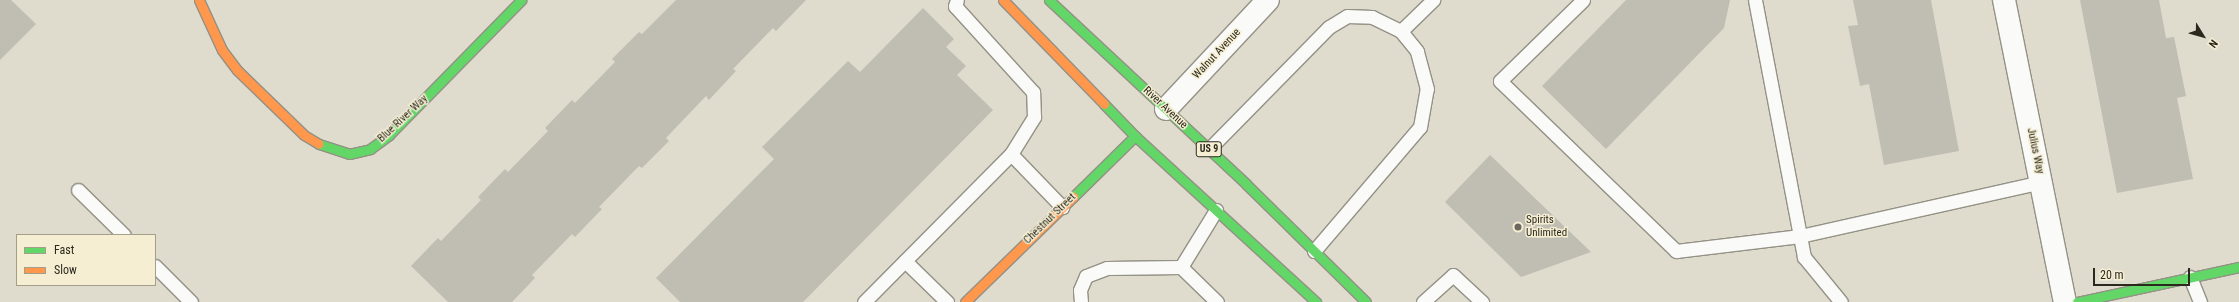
<!DOCTYPE html>
<html>
<head>
<meta charset="utf-8">
<style>
	body { margin:0 }
	#map { position:relative; width:2239px; height:302px; overflow:hidden; background:#dfdcce; font-family:"Roboto Condensed",sans-serif }
	div>[style] { position:absolute }
	[style*='--x'] { left:calc(var(--x)*1px); top:calc(var(--y)*1px); width:calc(var(--w)*1px); rotate:calc(var(--a)*1deg) }
	.building>* { inset:0; background:#c0bdb2 }
	.roads { filter:drop-shadow(1px 0 #949186) drop-shadow(-1px 0 #949186) drop-shadow(0 1px #949186) drop-shadow(0 -1px #949186) }
	.lane>* { height:13px; margin:-6.5px; padding:0 6.5px; transform-origin:6.5px; border-radius:6.5px; background:#fafaf8 }
	.street>* { height:22px; margin:-11px; padding:0 11px; transform-origin:11px; border-radius:11px; background:#fafaf8 }
	.fast>* { height:9px; margin:-4.5px; padding:0 4.5px; transform-origin:4.5px; border-radius:4.5px; background:#63d668 }
	.slow>* { height:9px; margin:-4.5px; padding:0 4.5px; transform-origin:4.5px; border-radius:4.5px; background:#ff974d }
	.dots>* { width:11px; height:11px; translate:-50% -50%; box-sizing:border-box; border:2px solid #f5eed3; border-radius:50% }
	span { translate:-50% -50%; white-space:nowrap; text-align:center; line-height:1.15; -webkit-text-stroke:3px #f5eed3; paint-order:stroke }
	.shield-label span { padding:1px 3px; background:#f5eed3; border:1px solid; border-radius:3px; -webkit-text-stroke-width:0 }
	.shield-label { font-size:10px; color:#2b291e; font-weight:700 }
	.street-label { font-size:11px; color:#2b291e }
	.poi-label { font-size:11px; color:#2b291e }
	.left { translate:0 -50%; text-align:left }
	.legend { position:absolute; left:16px; top:234px; width:140px; height:52px; box-sizing:border-box; background:#f5eed3; border:1px solid #a49f8b; margin:0; padding:5px 7px; list-style:none; font-size:12px; color:#2b291e }
	.legend li { display:flex; align-items:center; gap:8px; height:20px }
	.legend b { width:20px; border:1px solid #a49f8b }
	.north { position:absolute; left:2183px; top:16px; width:40px; height:40px; -webkit-text-stroke:3px #f5eed3; paint-order:stroke; rotate:127deg; font-size:11px; font-weight:700; line-height:16px; text-align:center; color:#2b291e }
	.north::after { content:''; display:block; margin:auto; width:14px; height:18px; background:#2b291e; clip-path:polygon(50% 0,100% 100%,50% 72%,0 100%) }
	.scale { position:absolute; left:2093px; top:268px; width:97px; height:18px; box-sizing:border-box; border:2px solid #2b291e; border-top:0; padding-left:5px; font-size:12px; line-height:14px; white-space:nowrap; color:#2b291e; -webkit-text-stroke:3px #f5eed3; paint-order:stroke }
</style>
</head>
<body>
<div id="map">
	<div class="building">
		<div style="clip-path:polygon(0 0,11px 0,36px 24px,0 60px)"></div>
		<div style="clip-path:polygon(676px 0,806px 0,776px 31px,773px 28px,733px 69px,736px 71px,709px 100px,706px 96px,666px 138px,669px 141px,642px 168px,639px 166px,599px 207px,602px 209px,575px 237px,572px 234px,532px 275px,535px 278px,512px 302px,448px 302px,411px 266px,438px 238px,441px 241px,481px 200px,478px 197px,505px 169px,508px 172px,548px 131px,545px 128px,572px 100px,575px 103px,615px 62px,612px 59px,639px 32px,642px 34px)"></div>
		<div style="clip-path:polygon(1626px 0,1730px 0,1724px 28px,1606px 149px,1542px 86px)"></div>
		<div style="clip-path:polygon(1853px 0,1931px 0,1959px 151px,1884px 165px,1869px 84px,1860px 86px,1848px 26px,1858px 25px)"></div>
		<div style="clip-path:polygon(2080px 0,2159px 0,2166px 38px,2174px 37px,2186px 96px,2177px 98px,2193px 179px,2117px 193px)"></div>
		<div style="clip-path:polygon(923px 8px,954px 39px,946px 47px,966px 66px,957px 75px,993px 110px,803px 302px,680px 302px,656px 278px,774px 159px,762px 147px,848px 61px,860px 72px)"></div>
		<div style="clip-path:polygon(1490px 155px,1591px 252px,1521px 277px,1445px 202px)"></div>
	</div>
	<div class="roads">
		<div class="lane">
			<div style="--x:1583;--y:0;--w:116;--a:135.7"></div>
			<div style="--x:1500;--y:81;--w:245;--a:44"></div>
			<div style="--x:1676;--y:251;--w:125;--a:-6.9"></div>
			<div style="--x:1800;--y:236;--w:247;--a:-12.6"></div>
			<div style="--x:1755;--y:0;--w:262;--a:79.2"></div>
			<div style="--x:1804;--y:257;--w:58;--a:50.6"></div>
			<div style="--x:1209;--y:149;--w:171;--a:-45.5"></div>
			<div style="--x:1329;--y:27;--w:21;--a:-31"></div>
			<div style="--x:1347;--y:16;--w:25;--a:2"></div>
			<div style="--x:1372;--y:17;--w:32;--a:26"></div>
			<div style="--x:1011;--y:154;--w:74;--a:46.1"></div>
			<div style="--x:78;--y:190;--w:64;--a:44.4"></div>
			<div style="--x:1314;--y:251;--w:163;--a:-49.5"></div>
			<div style="--x:1420;--y:127;--w:39;--a:-80"></div>
			<div style="--x:1427;--y:89;--w:39;--a:-105"></div>
			<div style="--x:1417;--y:51;--w:26;--a:-129"></div>
			<div style="--x:1401;--y:31;--w:45;--a:-44.1"></div>
			<div style="--x:905;--y:261;--w:59;--a:44.3"></div>
			<div style="--x:155;--y:266;--w:51;--a:45"></div>
			<div style="--x:1181;--y:267;--w:67;--a:-58.4"></div>
			<div style="--x:2190;--y:277;--w:27;--a:68"></div>
			<div style="--x:864;--y:302;--w:209;--a:-45.2"></div>
			<div style="--x:1011;--y:154;--w:44;--a:-58.1"></div>
			<div style="--x:1034;--y:117;--w:25;--a:-92"></div>
			<div style="--x:1033;--y:92;--w:116;--a:-132.2"></div>
			<div style="--x:955;--y:6;--w:6;--a:-72"></div>
			<div style="--x:1081;--y:302;--w:12;--a:-95"></div>
			<div style="--x:1080;--y:290;--w:15;--a:-67"></div>
			<div style="--x:1086;--y:276;--w:22;--a:-21"></div>
			<div style="--x:1107;--y:268;--w:74;--a:-0.8"></div>
			<div style="--x:1181;--y:267;--w:50;--a:44.2"></div>
			<div style="--x:1423;--y:302;--w:40;--a:-42"></div>
			<div style="--x:1453;--y:275;--w:40;--a:43"></div>
		</div>
		<div class="street">
			<div style="--x:2004;--y:0;--w:308;--a:78.6"></div>
			<div style="--x:1166;--y:109;--w:149;--a:-46.9"></div>
		</div>
		<div class="fast">
			<div style="--x:1049;--y:0;--w:270;--a:43"></div>
			<div style="--x:1246;--y:184;--w:168;--a:44.5"></div>
			<div style="--x:1104;--y:104;--w:45;--a:45.9"></div>
			<div style="--x:1135;--y:136;--w:246;--a:42.5"></div>
			<div style="--x:319;--y:144;--w:32;--a:18"></div>
			<div style="--x:349;--y:154;--w:22;--a:-13"></div>
			<div style="--x:370;--y:149;--w:24;--a:-36"></div>
			<div style="--x:389;--y:135;--w:189;--a:-45.6"></div>
			<div style="--x:1073;--y:197;--w:87;--a:-44.5"></div>
			<div style="--x:2077;--y:302;--w:166;--a:-12.2"></div>
		</div>
		<div class="slow">
			<div style="--x:199;--y:0;--w:55;--a:65.3"></div>
			<div style="--x:222;--y:50;--w:25;--a:53"></div>
			<div style="--x:237;--y:70;--w:93;--a:44.1"></div>
			<div style="--x:304;--y:135;--w:17;--a:31"></div>
			<div style="--x:1003;--y:0;--w:145;--a:45.8"></div>
			<div style="--x:965;--y:302;--w:151;--a:-44.2"></div>
		</div>
	</div>
	<div class="dots">
		<div style="left:1518px;top:227px;background:#6a685c"></div>
	</div>
	<div class="shield-label">
		<span style="left:1209px;top:149px">US 9</span>
	</div>
	<div class="street-label">
		<span style="left:1217px;top:54px;rotate:-47deg">Walnut Avenue</span>
		<span style="left:1165px;top:108px;rotate:43deg">River Avenue</span>
		<span style="left:403px;top:119px;rotate:-43deg">Blue River Way</span>
		<span style="left:2035px;top:151px;rotate:78deg">Julius Way</span>
		<span style="left:1050px;top:219px;rotate:-44deg">Chestnut Street</span>
	</div>
	<div class="poi-label">
		<span class="left" style="left:1526px;top:227px">Spirits<br>Unlimited</span>
	</div>
	<ul class="legend">
	<li><b style="height:5px;background:#63d668"></b>Fast</li>
	<li><b style="height:5px;background:#ff974d"></b>Slow</li>
	</ul>
	<div class="north">N</div>
	<div class="scale">20 m</div>
</div>
</body>
</html>
